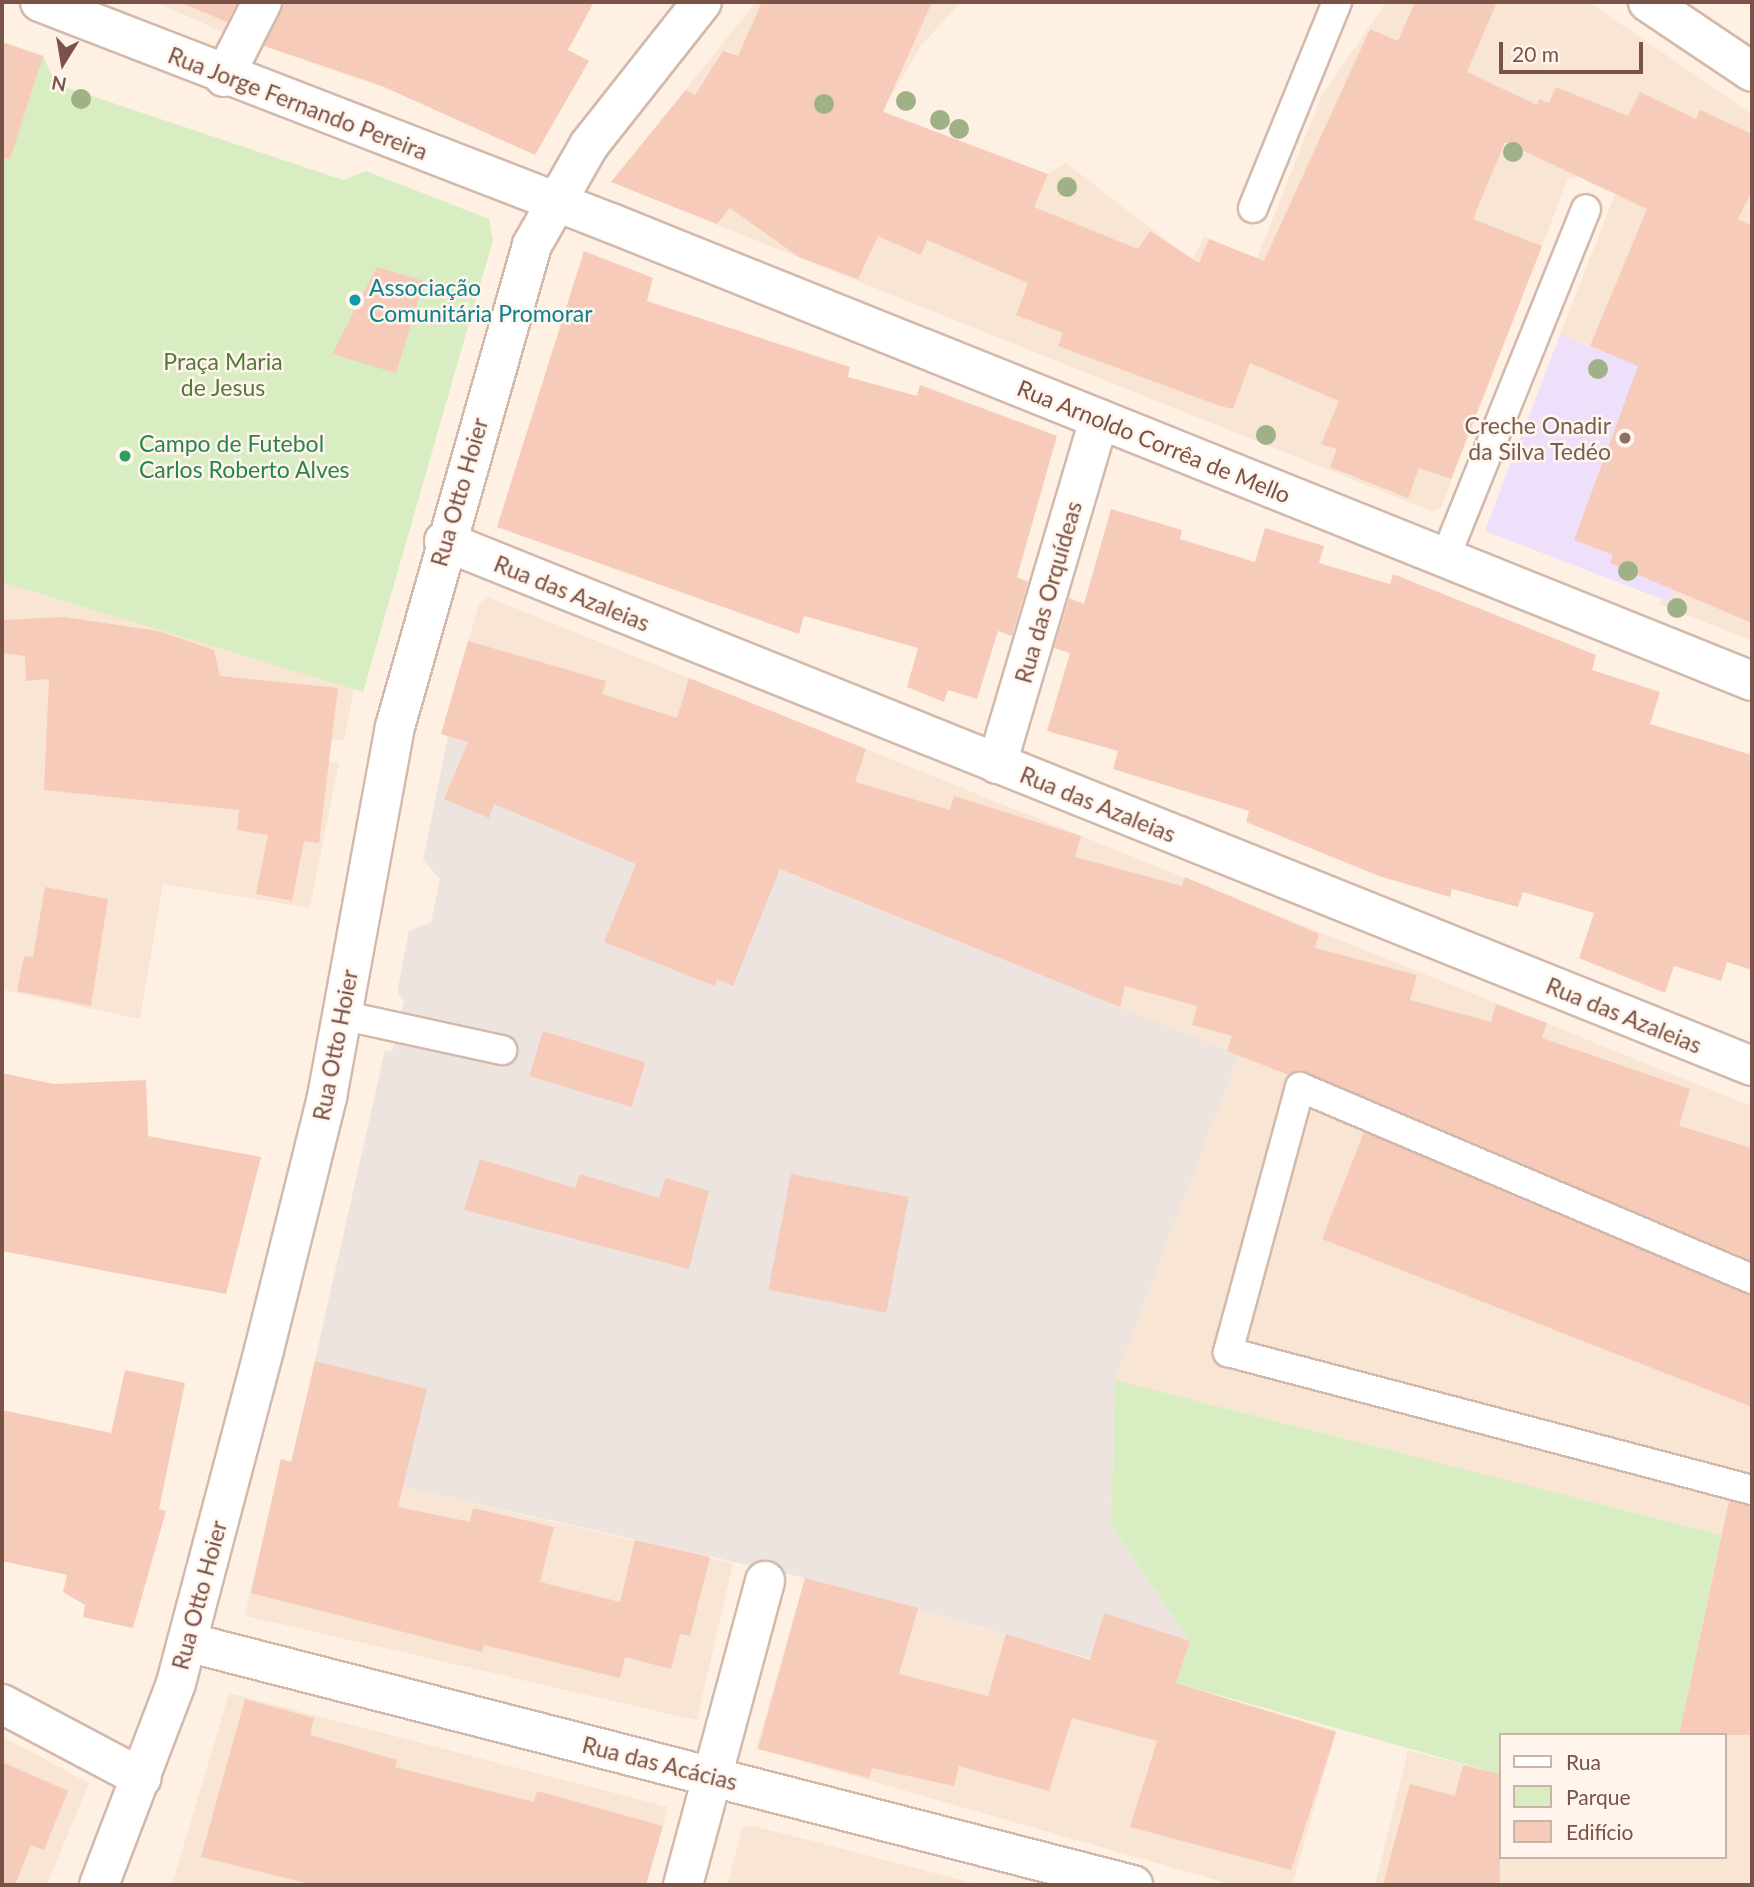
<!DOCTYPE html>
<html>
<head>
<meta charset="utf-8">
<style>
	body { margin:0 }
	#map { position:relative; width:1754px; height:1887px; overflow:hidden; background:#fef1e4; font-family:Lato,sans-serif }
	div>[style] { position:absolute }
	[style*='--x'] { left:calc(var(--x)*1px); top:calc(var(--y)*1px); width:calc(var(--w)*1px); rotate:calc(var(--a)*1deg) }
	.residential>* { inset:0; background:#f9e5d4; transform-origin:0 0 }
	.industrial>* { inset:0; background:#ede4df }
	.education>* { inset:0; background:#eee0fb; transform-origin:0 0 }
	.green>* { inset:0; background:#d8edc1 }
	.building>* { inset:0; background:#f6cbb9; transform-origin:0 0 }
	.roads { filter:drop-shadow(2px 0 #d3b9ab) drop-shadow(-2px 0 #d3b9ab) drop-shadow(0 2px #d3b9ab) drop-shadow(0 -2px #d3b9ab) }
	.lane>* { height:28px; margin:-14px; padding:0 14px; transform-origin:14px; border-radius:14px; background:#fff }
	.street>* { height:38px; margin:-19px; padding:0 19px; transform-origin:19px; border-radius:19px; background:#fff }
	.secondary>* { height:38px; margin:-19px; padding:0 19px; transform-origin:19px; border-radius:19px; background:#fff }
	.trees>* { width:20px; height:20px; margin:-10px; border-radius:50%; background:#a0b087 }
	.dots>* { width:19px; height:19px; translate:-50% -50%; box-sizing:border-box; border:4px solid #fff5ec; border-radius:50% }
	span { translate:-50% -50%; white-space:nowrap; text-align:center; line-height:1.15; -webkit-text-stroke:5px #fff5ec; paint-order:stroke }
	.street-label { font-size:23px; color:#795347 }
	.culture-label { font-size:23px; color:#0d838f }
	.left { translate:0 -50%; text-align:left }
	.park-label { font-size:23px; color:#547a3b }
	.education-label { font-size:23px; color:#785e54 }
	.right { translate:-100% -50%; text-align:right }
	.leisure-label { font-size:23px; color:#27864d }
	.frame { position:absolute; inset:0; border:4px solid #795347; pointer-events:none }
	.legend { position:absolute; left:1499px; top:1733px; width:228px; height:126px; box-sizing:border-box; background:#fff5ec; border:2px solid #c9b4aa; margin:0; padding:9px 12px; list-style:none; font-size:21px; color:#795347 }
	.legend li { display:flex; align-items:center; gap:14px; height:35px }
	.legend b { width:35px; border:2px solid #c9b4aa }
	.north { position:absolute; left:28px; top:28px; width:70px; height:70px; -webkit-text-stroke:5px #fff5ec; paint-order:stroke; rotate:191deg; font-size:19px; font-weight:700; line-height:28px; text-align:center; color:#795347 }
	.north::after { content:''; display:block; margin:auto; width:24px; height:32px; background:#795347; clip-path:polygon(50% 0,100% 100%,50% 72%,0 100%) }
	.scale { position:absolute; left:1499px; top:42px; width:144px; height:32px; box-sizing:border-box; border:4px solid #795347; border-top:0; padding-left:9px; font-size:21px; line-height:24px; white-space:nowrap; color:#795347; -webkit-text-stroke:5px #fff5ec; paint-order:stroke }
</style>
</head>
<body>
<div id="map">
	<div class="residential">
		<div style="clip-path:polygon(155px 2px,247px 2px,232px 36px)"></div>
		<div style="clip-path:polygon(756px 2px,961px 2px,920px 47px,882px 111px,1047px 174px,1066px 163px,1192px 260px,1204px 237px,1257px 258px,1321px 97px,1386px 2px,1589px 2px,1752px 114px,1752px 641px,1659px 604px,1743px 406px,1560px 335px,1615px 194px,1579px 177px,1568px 179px,1441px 507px,1433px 512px,618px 185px,623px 167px)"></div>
		<div style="clip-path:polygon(2px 582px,354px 689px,344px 741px,160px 718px,157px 738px,339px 763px,310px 908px,163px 884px,140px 1019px,2px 990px)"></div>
		<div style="clip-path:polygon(488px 597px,1752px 1106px,1752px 1885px,1375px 1885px,1408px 1750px,1500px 1774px,1500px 1857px,1724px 1857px,1724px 1735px,1679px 1735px,1721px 1535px,1115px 1380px,1239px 1055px,441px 734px,479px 604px)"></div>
		<div style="left:281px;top:1459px;width:464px;height:161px;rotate:13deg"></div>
		<div style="left:805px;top:1578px;width:553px;height:177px;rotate:16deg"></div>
		<div style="clip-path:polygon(229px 1693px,668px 1807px,646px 1885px,172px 1885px)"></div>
		<div style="clip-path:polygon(2px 1736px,89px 1783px,47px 1885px,2px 1885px)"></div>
		<div style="clip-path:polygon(749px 1825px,813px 1841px,980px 1885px,727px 1885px,742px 1828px)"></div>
	</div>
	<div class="industrial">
		<div style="clip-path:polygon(448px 736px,1239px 1055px,1115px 1380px,1111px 1525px,1190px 1641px,1176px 1683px,805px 1578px,292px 1462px,385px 1050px,392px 1052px,404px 1000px,397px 993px,409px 931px,431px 922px,440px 879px,423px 860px)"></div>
	</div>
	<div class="education">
		<div style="left:1560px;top:335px;width:197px;height:210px;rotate:21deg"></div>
	</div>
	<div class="green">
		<div style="clip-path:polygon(2px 42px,43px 56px,56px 84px,343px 180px,366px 171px,489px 219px,493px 240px,363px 692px,2px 582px)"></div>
		<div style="clip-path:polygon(1115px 1380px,1721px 1535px,1679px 1735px,1500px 1735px,1500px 1774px,1176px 1683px,1190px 1641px,1111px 1525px)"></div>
	</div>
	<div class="building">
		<div style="clip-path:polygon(179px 2px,238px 2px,227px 22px)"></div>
		<div style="clip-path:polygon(284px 2px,594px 2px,568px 50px,589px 61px,535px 155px,384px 87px,264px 46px)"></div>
		<div style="clip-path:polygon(762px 2px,932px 2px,883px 112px,1048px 174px,1034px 207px,1138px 249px,1150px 231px,1199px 263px,1209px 239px,1264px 261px,1370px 29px,1398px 41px,1415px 2px,1497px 2px,1467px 72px,1537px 105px,1539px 99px,1549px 103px,1556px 87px,1628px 116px,1640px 92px,1696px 119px,1700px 110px,1752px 134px,1752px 191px,1738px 219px,1752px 226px,1752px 623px,1610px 563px,1613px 555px,1574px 540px,1638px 366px,1590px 346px,1647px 209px,1505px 142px,1473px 219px,1542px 246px,1451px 479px,1419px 468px,1408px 498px,1330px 467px,1337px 449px,1321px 444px,1339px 401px,1250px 363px,1233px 409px,1220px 406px,1058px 346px,1063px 333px,1016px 315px,1028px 283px,927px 240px,921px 255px,878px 236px,858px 279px,799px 257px,730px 208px,717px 224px,611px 182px,686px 90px,695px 95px,723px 51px,738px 56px)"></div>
		<div style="clip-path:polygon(2px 42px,43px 56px,10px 159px,2px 158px)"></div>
		<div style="clip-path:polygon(584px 251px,653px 278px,647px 301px,850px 367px,848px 377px,917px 396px,920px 385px,1057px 436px,1017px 577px,1028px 582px,1012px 636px,998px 631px,977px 699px,948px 690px,944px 702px,907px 687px,918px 648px,804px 616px,799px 634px,497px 527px)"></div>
		<div style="clip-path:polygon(377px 267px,424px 281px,396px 373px,332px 354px)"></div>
		<div style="clip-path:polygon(1111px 509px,1182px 530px,1180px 539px,1255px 562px,1265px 528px,1324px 546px,1319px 563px,1390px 584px,1393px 574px,1596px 655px,1592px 670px,1660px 692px,1650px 724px,1752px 755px,1752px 970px,1727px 962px,1721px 981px,1674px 966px,1665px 993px,1579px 958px,1594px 913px,1523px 892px,1518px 907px,1452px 889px,1450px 897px,1379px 876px,1246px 822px,1249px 811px,1113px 769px,1118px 751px,1047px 731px,1070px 653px,1054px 648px,1069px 598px,1084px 604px)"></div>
		<div style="clip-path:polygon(64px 617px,158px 631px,214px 650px,220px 676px,338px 688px,319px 843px,304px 841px,292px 901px,256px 894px,268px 835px,237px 830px,239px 810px,44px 790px,49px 679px,26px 681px,25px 656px,2px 653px,2px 620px)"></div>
		<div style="clip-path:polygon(468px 641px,606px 681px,602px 694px,677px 718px,689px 678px,866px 749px,855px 782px,950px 810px,954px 796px,1081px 836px,1075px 857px,1182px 886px,1185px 877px,1319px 934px,1315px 948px,1417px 975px,1410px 1000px,1491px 1022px,1496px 1004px,1547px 1023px,1542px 1038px,1690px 1089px,1679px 1126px,1752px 1148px,1752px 1261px,1306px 1072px,1289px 1075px,1227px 1051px,1232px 1036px,1192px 1025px,1197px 1006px,1125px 986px,1120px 1007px,780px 869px,733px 986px,717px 979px,714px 986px,604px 942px,636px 864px,494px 804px,489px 818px,444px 799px,468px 742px,441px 734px)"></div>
		<div style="clip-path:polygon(45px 887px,108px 899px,91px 1006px,17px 991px,24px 956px,33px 957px)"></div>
		<div style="left:543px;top:1031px;width:107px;height:47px;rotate:17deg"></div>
		<div style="clip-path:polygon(2px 1073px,54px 1084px,146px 1080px,148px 1136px,261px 1157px,226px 1294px,2px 1251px)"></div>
		<div style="clip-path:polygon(1364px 1132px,1752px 1295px,1752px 1407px,1322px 1239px)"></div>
		<div style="clip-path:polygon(480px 1159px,575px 1188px,580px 1174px,659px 1198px,666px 1178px,709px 1191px,689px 1269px,464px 1210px)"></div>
		<div style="left:791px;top:1174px;width:120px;height:118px;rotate:11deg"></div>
		<div style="clip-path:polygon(315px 1361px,427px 1389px,398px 1507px,470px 1522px,473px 1508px,554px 1527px,540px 1582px,620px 1602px,635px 1540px,710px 1557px,690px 1636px,680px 1634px,671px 1669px,625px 1657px,620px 1678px,484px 1645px,482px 1652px,251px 1593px,281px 1459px,291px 1462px)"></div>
		<div style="clip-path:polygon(125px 1370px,185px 1383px,159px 1509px,166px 1511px,133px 1628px,83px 1617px,85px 1605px,63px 1592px,67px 1575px,2px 1561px,2px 1410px,111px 1433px)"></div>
		<div style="clip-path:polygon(1729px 1501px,1752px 1506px,1752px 1735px,1679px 1735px)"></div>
		<div style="clip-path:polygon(805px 1578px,918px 1608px,899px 1674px,988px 1696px,1006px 1634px,1090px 1660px,1104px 1613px,1190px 1641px,1176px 1683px,1336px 1732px,1291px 1870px,1130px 1827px,1157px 1741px,1072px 1718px,1049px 1791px,959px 1766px,954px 1786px,872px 1768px,869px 1778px,758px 1749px)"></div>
		<div style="clip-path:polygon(245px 1699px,314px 1718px,310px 1735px,397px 1760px,395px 1767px,534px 1802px,537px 1791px,663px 1826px,646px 1885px,313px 1885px,201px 1857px)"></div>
		<div style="clip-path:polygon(2px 1762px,68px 1791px,44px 1850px,31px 1845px,15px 1885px,2px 1885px)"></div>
		<div style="clip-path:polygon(1463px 1765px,1500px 1774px,1500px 1885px,1383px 1885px,1410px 1784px,1455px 1796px)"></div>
	</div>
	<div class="roads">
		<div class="lane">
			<div style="--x:1253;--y:208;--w:222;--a:-67.8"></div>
			<div style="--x:1445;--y:558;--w:376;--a:-68"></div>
			<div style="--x:341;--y:1015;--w:165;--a:12.3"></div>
			<div style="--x:1752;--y:1279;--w:491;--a:-157"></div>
			<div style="--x:1300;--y:1087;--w:275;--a:105.2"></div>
			<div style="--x:1228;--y:1352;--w:542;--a:14.75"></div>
		</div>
		<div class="street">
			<div style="--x:40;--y:2;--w:612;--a:21.16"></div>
			<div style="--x:611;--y:223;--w:1229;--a:21.87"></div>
			<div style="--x:1648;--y:2;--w:125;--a:33.9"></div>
			<div style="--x:224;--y:77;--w:84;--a:-63.1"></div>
			<div style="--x:444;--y:541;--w:1409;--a:21.87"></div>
			<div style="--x:997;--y:764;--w:360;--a:-73.5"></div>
			<div style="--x:187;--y:1642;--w:977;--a:14.41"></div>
			<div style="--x:2;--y:1704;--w:158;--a:27.9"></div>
			<div style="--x:683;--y:1885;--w:315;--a:-74.9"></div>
		</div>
		<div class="secondary">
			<div style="--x:99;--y:1885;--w:216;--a:-69.1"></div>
			<div style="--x:176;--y:1683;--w:344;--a:-75.2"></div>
			<div style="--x:264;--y:1350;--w:261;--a:-76"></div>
			<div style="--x:327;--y:1097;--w:376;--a:-79.6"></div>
			<div style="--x:395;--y:727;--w:501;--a:-74.13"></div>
			<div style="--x:532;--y:245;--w:115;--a:-60.3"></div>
			<div style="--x:589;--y:145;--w:182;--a:-51.7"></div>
		</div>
	</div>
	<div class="trees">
		<div style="left:81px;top:99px"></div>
		<div style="left:906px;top:101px"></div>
		<div style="left:824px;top:104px"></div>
		<div style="left:940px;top:120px"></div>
		<div style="left:959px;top:129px"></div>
		<div style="left:1513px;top:152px"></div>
		<div style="left:1067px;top:187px"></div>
		<div style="left:1598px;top:369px"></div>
		<div style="left:1266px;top:435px"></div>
		<div style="left:1628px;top:571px"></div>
		<div style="left:1677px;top:608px"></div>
	</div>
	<div class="dots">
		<div style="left:355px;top:300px;background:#0f9aa8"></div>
		<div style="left:1625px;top:438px;background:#8d6e63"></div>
		<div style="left:125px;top:456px;background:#2e9e5b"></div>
	</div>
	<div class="street-label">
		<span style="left:298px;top:103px;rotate:21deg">Rua Jorge Fernando Pereira</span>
		<span style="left:1154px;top:441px;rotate:22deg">Rua Arnoldo Corrêa de Mello</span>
		<span style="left:459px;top:492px;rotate:-74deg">Rua Otto Hoier</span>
		<span style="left:1048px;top:592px;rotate:-74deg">Rua das Orquídeas</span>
		<span style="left:572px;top:593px;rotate:22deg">Rua das Azaleias</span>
		<span style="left:1098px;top:804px;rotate:22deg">Rua das Azaleias</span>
		<span style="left:1624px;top:1015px;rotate:22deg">Rua das Azaleias</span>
		<span style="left:335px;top:1045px;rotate:-79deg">Rua Otto Hoier</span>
		<span style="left:199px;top:1595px;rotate:-75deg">Rua Otto Hoier</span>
		<span style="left:660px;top:1763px;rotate:14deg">Rua das Acácias</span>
	</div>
	<div class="culture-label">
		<span class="left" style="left:369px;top:300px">Associação<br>Comunitária Promorar</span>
	</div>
	<div class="park-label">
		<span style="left:223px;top:374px">Praça Maria<br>de Jesus</span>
	</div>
	<div class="education-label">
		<span class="right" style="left:1611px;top:438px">Creche Onadir<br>da Silva Tedéo</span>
	</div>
	<div class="leisure-label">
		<span class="left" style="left:139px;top:456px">Campo de Futebol<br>Carlos Roberto Alves</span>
	</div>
	<div class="frame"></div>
	<ul class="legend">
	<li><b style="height:9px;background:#fff"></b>Rua</li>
	<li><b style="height:19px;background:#d8edc1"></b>Parque</li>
	<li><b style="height:19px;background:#f6cbb9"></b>Edifício</li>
	</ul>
	<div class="north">N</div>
	<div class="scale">20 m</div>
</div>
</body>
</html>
